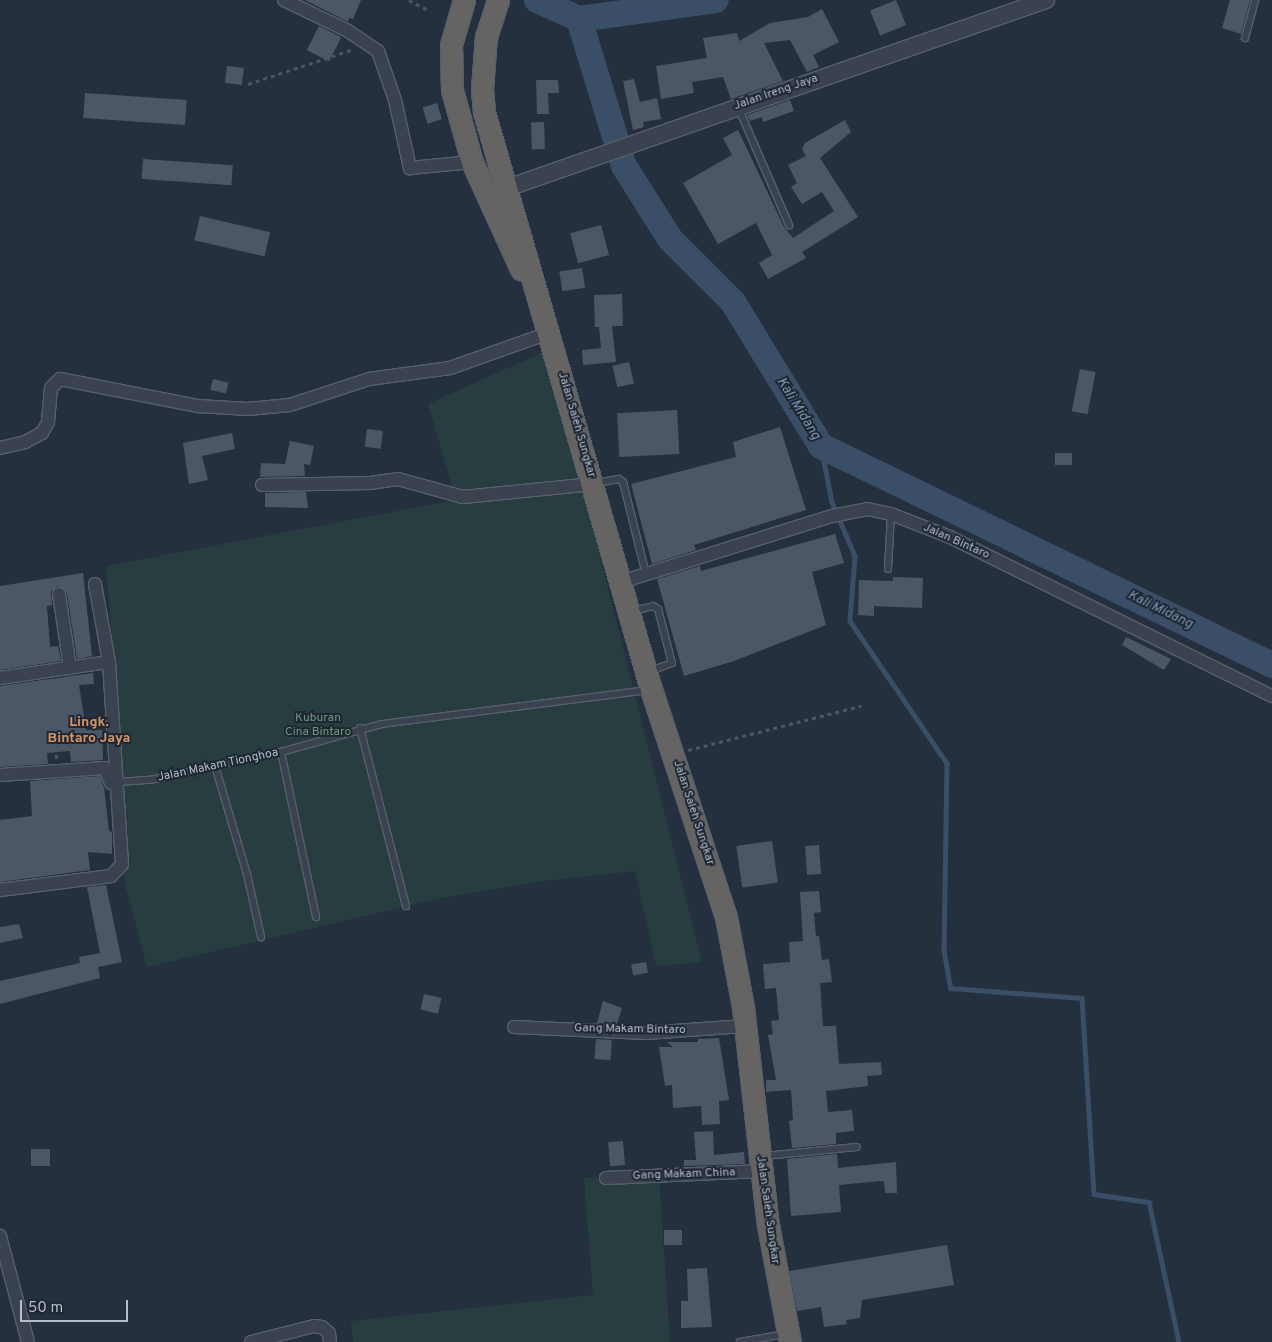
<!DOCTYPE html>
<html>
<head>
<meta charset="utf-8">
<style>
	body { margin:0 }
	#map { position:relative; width:1272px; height:1342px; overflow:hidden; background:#25303e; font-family:Overpass,sans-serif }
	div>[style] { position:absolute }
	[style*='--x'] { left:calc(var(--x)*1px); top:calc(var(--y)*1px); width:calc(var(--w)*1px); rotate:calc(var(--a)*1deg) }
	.green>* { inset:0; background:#273d40 }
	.stream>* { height:4.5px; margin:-2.25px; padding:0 2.25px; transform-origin:2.25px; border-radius:2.25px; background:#3b4e67 }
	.river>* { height:26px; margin:-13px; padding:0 13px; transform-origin:13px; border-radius:13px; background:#3b4e67 }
	.building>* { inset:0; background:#4b5767; transform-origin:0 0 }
	.path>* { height:2.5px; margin-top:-1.25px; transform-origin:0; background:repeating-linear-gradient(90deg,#455a5c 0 4px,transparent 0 8px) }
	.roads { filter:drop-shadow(1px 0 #57606c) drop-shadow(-1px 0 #57606c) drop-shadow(0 1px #57606c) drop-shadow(0 -1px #57606c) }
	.service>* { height:6px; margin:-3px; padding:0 3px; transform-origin:3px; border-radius:3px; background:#39424e }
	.minor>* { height:12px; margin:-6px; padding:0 6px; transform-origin:6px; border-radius:6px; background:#39424e }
	.tertiary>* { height:16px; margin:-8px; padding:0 8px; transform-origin:8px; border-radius:8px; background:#39424e }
	.trunk>* { height:21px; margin:-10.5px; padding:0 10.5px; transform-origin:10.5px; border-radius:10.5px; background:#666462 }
	span { translate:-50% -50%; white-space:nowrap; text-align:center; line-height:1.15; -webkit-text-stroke:4px #1e2734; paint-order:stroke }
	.street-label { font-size:12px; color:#b5bdc9 }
	.park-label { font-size:12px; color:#6d9a77 }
	.water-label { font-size:14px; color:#7d94b0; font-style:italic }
	.neighbourhood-label { font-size:14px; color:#d39467; font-weight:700 }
	.scale { position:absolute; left:20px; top:1300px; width:108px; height:22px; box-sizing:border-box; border:2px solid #b5bdc9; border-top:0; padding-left:6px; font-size:15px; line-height:18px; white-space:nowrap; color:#b5bdc9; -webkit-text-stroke:4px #1e2734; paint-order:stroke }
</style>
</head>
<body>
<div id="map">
	<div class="green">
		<div style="clip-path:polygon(548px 350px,702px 962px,656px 966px,635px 871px,543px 881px,442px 898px,147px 967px,123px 876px,128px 832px,106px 566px,456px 500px,428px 404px)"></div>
		<div style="clip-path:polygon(659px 1176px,670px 1342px,353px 1342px,351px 1321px,593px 1295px,584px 1178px)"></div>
	</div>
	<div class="stream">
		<div style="--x:821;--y:446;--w:57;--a:78.9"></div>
		<div style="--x:832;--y:502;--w:59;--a:66.9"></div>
		<div style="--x:855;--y:556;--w:65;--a:94.4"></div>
		<div style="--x:850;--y:621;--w:172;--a:55.7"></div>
		<div style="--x:947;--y:763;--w:187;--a:90.9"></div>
		<div style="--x:944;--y:950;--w:39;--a:80"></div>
		<div style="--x:951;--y:988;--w:131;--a:4.4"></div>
		<div style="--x:1082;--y:998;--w:196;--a:86.5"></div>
		<div style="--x:1094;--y:1194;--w:56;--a:8.3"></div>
		<div style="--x:1149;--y:1202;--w:143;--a:77.9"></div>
	</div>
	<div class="river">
		<div style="--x:537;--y:0;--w:46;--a:24.3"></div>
		<div style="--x:579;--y:19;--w:138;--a:-7.9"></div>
		<div style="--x:579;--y:19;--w:154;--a:73"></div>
		<div style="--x:624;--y:166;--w:86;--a:57.8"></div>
		<div style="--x:670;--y:239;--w:89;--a:45"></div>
		<div style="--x:733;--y:302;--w:169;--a:58.6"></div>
		<div style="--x:821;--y:446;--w:501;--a:25.9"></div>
	</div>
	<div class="building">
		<div style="clip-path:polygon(305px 0,361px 0,353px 19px,349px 18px,348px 22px)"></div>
		<div style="left:896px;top:0;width:27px;height:28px;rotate:68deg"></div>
		<div style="clip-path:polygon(1230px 0,1250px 0,1241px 34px,1222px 28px)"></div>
		<div style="clip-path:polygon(822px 9px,839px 42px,813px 55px,819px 67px,807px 72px,790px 40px,764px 43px,783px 81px,731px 99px,723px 77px,692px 82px,694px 93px,661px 99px,656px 66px,707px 58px,703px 38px,737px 33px,739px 41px,770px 23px,808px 17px)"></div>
		<div style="left:319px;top:26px;width:25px;height:27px;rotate:27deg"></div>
		<div style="left:227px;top:66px;width:17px;height:17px;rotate:7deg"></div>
		<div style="clip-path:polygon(634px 79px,640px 102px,657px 98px,661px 119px,643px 122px,644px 127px,633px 130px,623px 81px)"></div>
		<div style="clip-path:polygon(536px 80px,558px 80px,559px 93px,548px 93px,549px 114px,537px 114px)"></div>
		<div style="left:85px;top:93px;width:102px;height:25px;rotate:4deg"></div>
		<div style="clip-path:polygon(790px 100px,794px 111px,763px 122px,762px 117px,750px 121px,747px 115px)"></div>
		<div style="left:437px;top:103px;width:17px;height:15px;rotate:73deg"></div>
		<div style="clip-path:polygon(845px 120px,851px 132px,820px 158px,858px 217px,802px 252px,806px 258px,768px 279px,759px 263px,772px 255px,756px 223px,718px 244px,683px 183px,732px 155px,723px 138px,738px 130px,784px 227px,793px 238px,834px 211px,822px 192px,802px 204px,791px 187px,797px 183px,788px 165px,806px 156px,802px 149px,805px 143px)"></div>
		<div style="left:544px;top:122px;width:27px;height:13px;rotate:88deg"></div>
		<div style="left:143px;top:159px;width:90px;height:20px;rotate:4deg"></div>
		<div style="left:200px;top:216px;width:72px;height:25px;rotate:13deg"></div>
		<div style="left:601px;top:225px;width:31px;height:32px;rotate:75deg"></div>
		<div style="left:582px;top:268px;width:20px;height:23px;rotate:81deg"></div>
		<div style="clip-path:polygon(622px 294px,623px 326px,612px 326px,616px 362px,583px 365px,582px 350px,601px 348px,599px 327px,595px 327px,594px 295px)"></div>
		<div style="left:629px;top:362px;width:22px;height:17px;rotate:77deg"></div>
		<div style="left:1080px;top:369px;width:16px;height:43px;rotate:11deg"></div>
		<div style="left:213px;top:379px;width:16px;height:11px;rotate:14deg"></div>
		<div style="left:677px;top:410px;width:44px;height:60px;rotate:87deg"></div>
		<div style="clip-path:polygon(780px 427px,806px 510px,694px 545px,696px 550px,652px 564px,631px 484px,736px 457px,733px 442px)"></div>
		<div style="left:367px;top:429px;width:16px;height:18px;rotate:7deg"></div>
		<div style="clip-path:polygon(232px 433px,235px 449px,202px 456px,208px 480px,189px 484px,183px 443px)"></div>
		<div style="clip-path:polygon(290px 441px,314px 446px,310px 465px,304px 464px,305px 476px,260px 477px,261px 463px,285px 464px)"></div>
		<div style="left:1055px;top:453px;width:17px;height:12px"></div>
		<div style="clip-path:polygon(306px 492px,308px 508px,265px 507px,265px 493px)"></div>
		<div style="clip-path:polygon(835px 534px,844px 563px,812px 572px,826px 625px,734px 661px,684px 676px,657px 579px,700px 566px,701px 571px)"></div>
		<div style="clip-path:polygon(83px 573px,92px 656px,77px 659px,67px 593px,58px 586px,51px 591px,52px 605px,47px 606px,50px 647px,58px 646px,61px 661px,0 670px,0 586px)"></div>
		<div style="clip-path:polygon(893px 577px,923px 578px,922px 608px,874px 606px,874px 616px,858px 615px,859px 580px,893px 581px)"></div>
		<div style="clip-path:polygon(1126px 637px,1171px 659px,1164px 670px,1122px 645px)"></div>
		<div style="clip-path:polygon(93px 673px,94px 684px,79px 685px,86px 730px,102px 730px,103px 760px,71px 762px,70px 751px,47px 753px,48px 764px,0 767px,0 686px)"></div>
		<div style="clip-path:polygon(100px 776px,104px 787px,109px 831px,112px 832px,112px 854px,88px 852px,90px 870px,0 882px,0 820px,32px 816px,30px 781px)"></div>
		<div style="left:772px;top:841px;width:42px;height:36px;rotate:82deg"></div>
		<div style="left:819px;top:845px;width:29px;height:14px;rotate:86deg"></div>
		<div style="clip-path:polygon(106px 885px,122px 962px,98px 967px,100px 978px,0 1004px,0 981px,80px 963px,79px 957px,100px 953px,87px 887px)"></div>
		<div style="clip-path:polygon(819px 891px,821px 912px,814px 913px,816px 936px,819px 936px,822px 960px,829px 959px,832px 982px,820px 983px,823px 1026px,836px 1026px,839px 1064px,881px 1062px,882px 1075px,867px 1076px,868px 1086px,826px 1091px,828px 1112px,852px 1110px,854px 1131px,836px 1133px,836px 1144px,792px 1148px,789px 1121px,793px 1120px,791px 1090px,766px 1092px,766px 1080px,776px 1080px,768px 1035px,773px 1034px,771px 1021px,779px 1020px,776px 988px,765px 989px,763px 964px,790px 962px,789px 942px,803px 941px,800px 892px)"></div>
		<div style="clip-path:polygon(19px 924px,23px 938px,0 943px,0 927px)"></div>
		<div style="left:646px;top:962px;width:11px;height:15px;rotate:80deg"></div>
		<div style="left:424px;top:994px;width:18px;height:16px;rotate:13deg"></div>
		<div style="clip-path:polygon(603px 1001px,622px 1008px,617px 1024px,597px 1023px)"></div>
		<div style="clip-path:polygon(719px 1038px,729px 1100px,719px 1101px,720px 1124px,702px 1125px,701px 1106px,673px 1108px,672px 1085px,665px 1086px,659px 1047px,673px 1047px,667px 1042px,698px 1042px,698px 1039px)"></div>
		<div style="left:596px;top:1039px;width:16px;height:20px;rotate:4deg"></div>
		<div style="clip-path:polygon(713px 1131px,714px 1155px,744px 1152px,745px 1164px,684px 1166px,684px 1160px,696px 1160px,694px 1132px)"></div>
		<div style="left:623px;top:1141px;width:24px;height:15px;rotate:85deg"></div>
		<div style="left:31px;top:1149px;width:19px;height:17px"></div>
		<div style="clip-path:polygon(837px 1154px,838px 1168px,896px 1162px,897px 1193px,885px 1193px,884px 1182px,881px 1181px,839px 1185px,841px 1212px,791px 1216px,787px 1159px)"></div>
		<div style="left:682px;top:1230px;width:15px;height:18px;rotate:90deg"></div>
		<div style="clip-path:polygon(947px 1245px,954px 1285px,862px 1300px,860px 1318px,846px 1320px,847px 1324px,824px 1327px,821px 1307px,797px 1311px,789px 1271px)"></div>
		<div style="clip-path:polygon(707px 1268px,712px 1327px,681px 1328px,681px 1301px,688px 1301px,687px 1269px)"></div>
	</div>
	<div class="path">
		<div style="--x:409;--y:0;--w:21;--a:28"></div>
		<div style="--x:248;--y:84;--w:108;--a:-18.3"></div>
		<div style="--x:47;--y:683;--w:77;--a:82.5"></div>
		<div style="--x:13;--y:688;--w:75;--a:82.3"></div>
		<div style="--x:688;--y:750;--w:179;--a:-14.3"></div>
	</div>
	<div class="roads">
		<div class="service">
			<div style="--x:1245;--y:38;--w:39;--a:-75"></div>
			<div style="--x:738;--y:107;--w:129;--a:66.6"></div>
			<div style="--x:596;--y:483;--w:23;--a:-10"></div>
			<div style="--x:619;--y:479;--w:5;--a:37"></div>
			<div style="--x:623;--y:482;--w:95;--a:76"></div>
			<div style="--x:888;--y:569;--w:55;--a:-86.9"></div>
			<div style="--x:632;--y:611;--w:22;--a:-13"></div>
			<div style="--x:653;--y:606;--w:6;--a:31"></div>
			<div style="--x:658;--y:609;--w:56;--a:75.5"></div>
			<div style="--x:672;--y:663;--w:23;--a:160"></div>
			<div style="--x:360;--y:728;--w:184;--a:75.5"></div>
			<div style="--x:281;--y:752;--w:169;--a:78"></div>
			<div style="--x:215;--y:766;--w:113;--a:73.5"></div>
			<div style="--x:247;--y:874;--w:65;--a:77.5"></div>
			<div style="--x:118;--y:782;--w:32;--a:-4"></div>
			<div style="--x:150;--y:780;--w:134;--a:-12.1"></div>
			<div style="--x:281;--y:752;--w:105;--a:-15.5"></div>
			<div style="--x:382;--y:724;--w:267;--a:-7.3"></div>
			<div style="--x:764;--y:1156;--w:93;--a:-5.5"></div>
			<div style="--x:740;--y:1342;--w:47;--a:-9.9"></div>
		</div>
		<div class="minor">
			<div style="--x:284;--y:0;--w:71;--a:25.8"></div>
			<div style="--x:348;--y:31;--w:36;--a:34"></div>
			<div style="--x:378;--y:51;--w:52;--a:70.9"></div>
			<div style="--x:395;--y:100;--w:70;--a:77.6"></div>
			<div style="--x:410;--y:168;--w:62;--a:-5.5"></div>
			<div style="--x:0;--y:448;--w:26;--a:-13"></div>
			<div style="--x:25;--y:442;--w:19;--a:-28"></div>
			<div style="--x:42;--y:433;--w:13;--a:-61"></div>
			<div style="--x:48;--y:422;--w:34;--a:-85"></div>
			<div style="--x:51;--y:388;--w:13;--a:-45"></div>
			<div style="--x:60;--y:379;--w:141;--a:11.1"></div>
			<div style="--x:198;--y:406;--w:50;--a:3.4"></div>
			<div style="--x:248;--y:409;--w:42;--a:-5.4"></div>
			<div style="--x:290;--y:405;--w:83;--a:-18.2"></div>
			<div style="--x:369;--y:379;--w:82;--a:-7.7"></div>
			<div style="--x:450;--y:368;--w:105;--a:-19.5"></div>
			<div style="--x:262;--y:485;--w:108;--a:-1.1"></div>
			<div style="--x:370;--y:483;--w:28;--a:-8"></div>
			<div style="--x:398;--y:479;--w:67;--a:15.5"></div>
			<div style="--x:463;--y:497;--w:131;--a:-5.7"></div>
			<div style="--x:621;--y:582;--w:221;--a:-17.4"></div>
			<div style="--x:832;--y:516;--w:36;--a:-11"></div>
			<div style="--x:867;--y:509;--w:25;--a:12"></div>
			<div style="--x:891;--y:514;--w:63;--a:21.3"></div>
			<div style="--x:950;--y:537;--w:359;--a:26.3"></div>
			<div style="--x:59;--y:594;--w:75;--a:81.5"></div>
			<div style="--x:0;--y:678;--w:110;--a:-8.4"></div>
			<div style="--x:0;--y:775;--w:105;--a:-3.8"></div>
			<div style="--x:105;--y:768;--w:16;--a:68"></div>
			<div style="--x:111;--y:783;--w:7;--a:-8"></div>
			<div style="--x:0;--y:890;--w:112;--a:-7.2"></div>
			<div style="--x:111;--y:876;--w:16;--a:-47"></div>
			<div style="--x:122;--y:864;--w:202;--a:-93.7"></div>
			<div style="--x:109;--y:662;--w:79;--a:-100.2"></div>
			<div style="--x:514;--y:1027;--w:132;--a:2.6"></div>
			<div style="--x:646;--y:1033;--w:99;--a:-4"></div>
			<div style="--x:606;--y:1178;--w:156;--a:-2.6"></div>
			<div style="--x:0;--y:1236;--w:110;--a:75.2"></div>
			<div style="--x:251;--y:1342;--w:65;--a:-14.3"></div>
			<div style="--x:314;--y:1326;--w:8;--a:7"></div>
			<div style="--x:322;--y:1327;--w:9;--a:41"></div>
			<div style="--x:329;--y:1333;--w:9;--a:84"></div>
		</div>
		<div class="tertiary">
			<div style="--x:507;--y:188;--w:571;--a:-19.23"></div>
		</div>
		<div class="trunk">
			<div style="--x:464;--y:0;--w:47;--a:106.1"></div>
			<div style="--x:451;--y:45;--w:45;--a:88.7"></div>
			<div style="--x:452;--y:90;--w:75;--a:74.5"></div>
			<div style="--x:472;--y:162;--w:118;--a:65.4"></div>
			<div style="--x:498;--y:0;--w:38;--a:108"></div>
			<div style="--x:486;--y:36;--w:53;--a:94.3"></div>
			<div style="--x:482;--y:89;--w:23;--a:85"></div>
			<div style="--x:484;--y:112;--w:601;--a:73.86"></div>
			<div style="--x:651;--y:689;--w:240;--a:71.8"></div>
			<div style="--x:726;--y:917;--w:92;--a:79.3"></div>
			<div style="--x:743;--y:1007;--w:219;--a:83.5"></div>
			<div style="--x:768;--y:1225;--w:119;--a:79.4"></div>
		</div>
	</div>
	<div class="street-label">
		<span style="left:776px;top:93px;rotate:-19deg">Jalan Ireng Jaya</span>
		<span style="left:576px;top:425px;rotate:74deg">Jalan Saleh Sungkar</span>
		<span style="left:956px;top:542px;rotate:24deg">Jalan Bintaro</span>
		<span style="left:218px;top:766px;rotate:-12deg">Jalan Makam Tionghoa</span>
		<span style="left:693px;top:813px;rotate:72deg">Jalan Saleh Sungkar</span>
		<span style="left:630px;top:1030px;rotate:1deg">Gang Makam Bintaro</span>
		<span style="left:684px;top:1175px;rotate:-2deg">Gang Makam China</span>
		<span style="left:767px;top:1210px;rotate:82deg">Jalan Saleh Sungkar</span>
	</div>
	<div class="park-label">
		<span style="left:318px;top:726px">Kuburan<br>Cina Bintaro</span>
	</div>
	<div class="water-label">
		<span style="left:798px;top:409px;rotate:58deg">Kali Midang</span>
		<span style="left:1160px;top:610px;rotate:26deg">Kali Midang</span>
	</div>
	<div class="neighbourhood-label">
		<span style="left:89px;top:731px">Lingk.<br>Bintaro Jaya</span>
	</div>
	<div class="scale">50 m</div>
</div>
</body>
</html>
